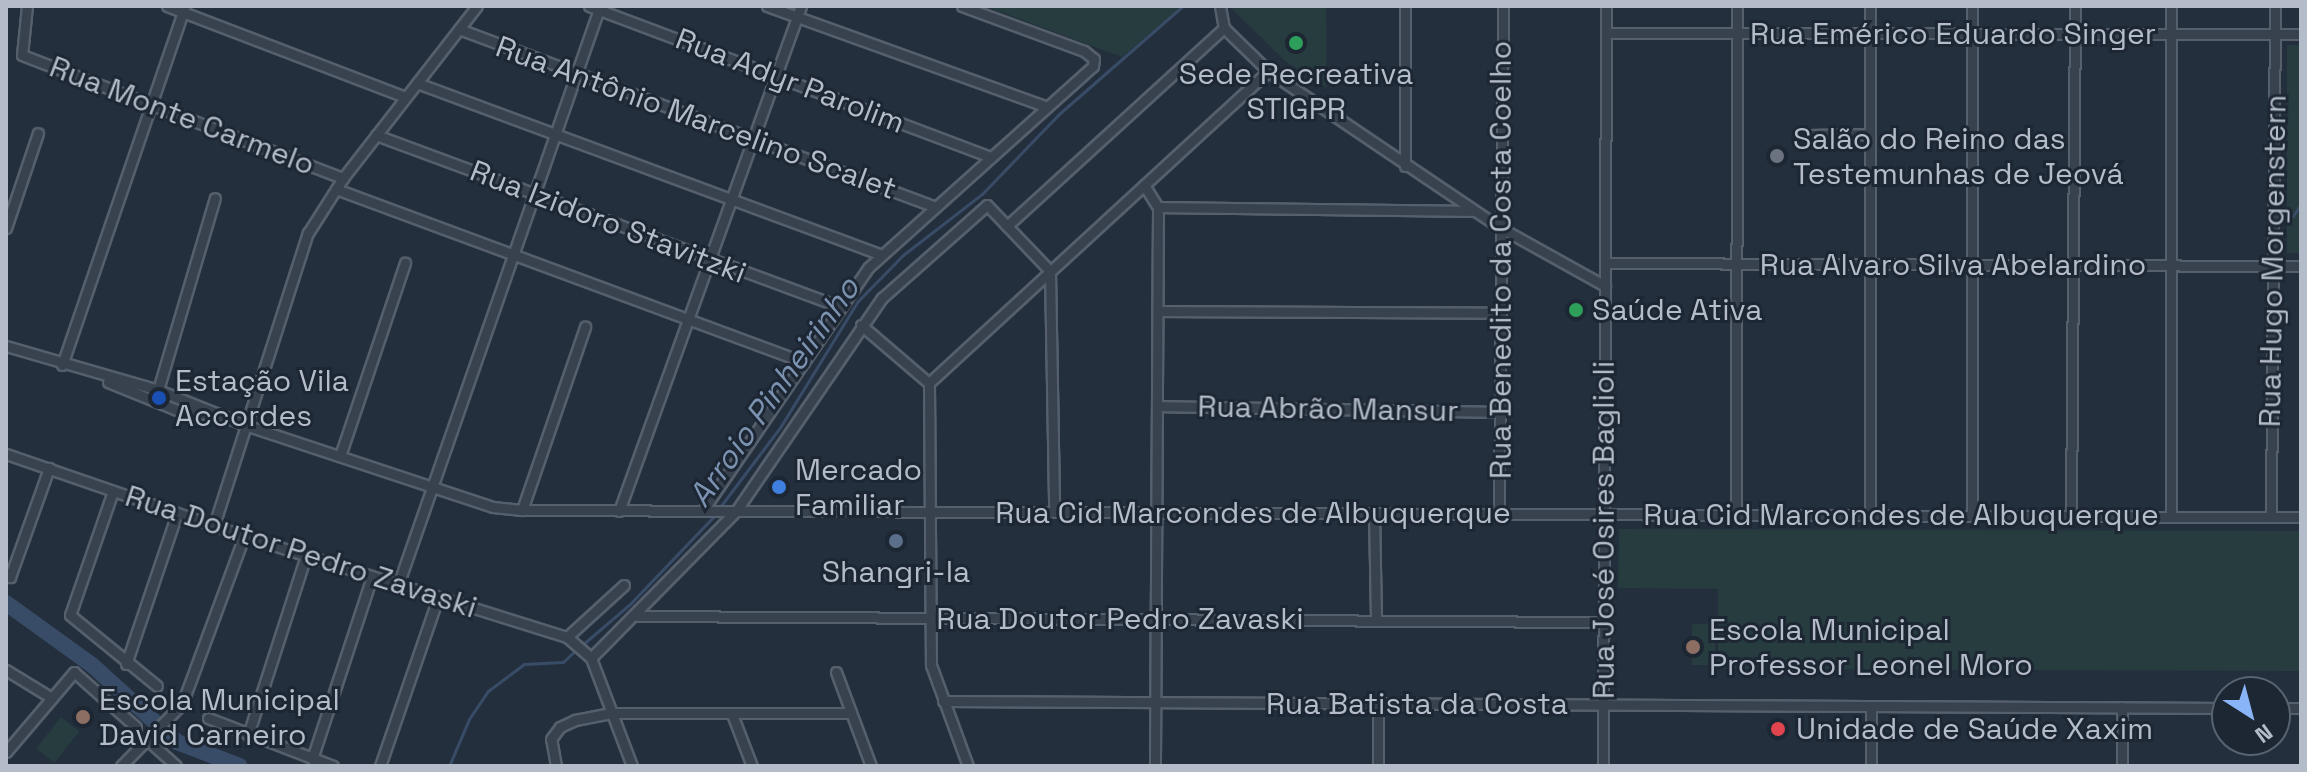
<!DOCTYPE html>
<html>
<head>
<meta charset="utf-8">
<style>
	body { margin:0 }
	#map { position:relative; width:2307px; height:772px; overflow:hidden; background:#242f3e; font-family:"Space Grotesk",sans-serif }
	div>[style] { position:absolute }
	[style*='--x'] { left:calc(var(--x)*1px); top:calc(var(--y)*1px); width:calc(var(--w)*1px); rotate:calc(var(--a)*1deg) }
	.green>* { inset:0; background:#263c3f; transform-origin:0 0 }
	.stream>* { height:3px; margin:-1.5px; padding:0 1.5px; transform-origin:1.5px; border-radius:1.5px; background:#394c67 }
	.river>* { height:16px; margin:-8px; padding:0 8px; transform-origin:8px; border-radius:8px; background:#394c67 }
	.roads { filter:drop-shadow(2px 0 #565f6c) drop-shadow(-2px 0 #565f6c) drop-shadow(0 2px #565f6c) drop-shadow(0 -2px #565f6c) }
	.minor>* { height:9px; margin:-4.5px; padding:0 4.5px; transform-origin:4.5px; border-radius:4.5px; background:#38414e }
	.dots>* { width:22px; height:22px; translate:-50% -50%; box-sizing:border-box; border:4px solid #1d2633; border-radius:50% }
	span { translate:-50% -50%; white-space:nowrap; text-align:center; line-height:1.15; -webkit-text-stroke:6px #1d2633; paint-order:stroke }
	.street-label { font-size:30px; color:#b4bcc9 }
	.poi-label { font-size:30px; color:#b4bcc9 }
	.left { translate:0 -50%; text-align:left }
	.water-label { font-size:32px; color:#7c92b1; font-style:italic }
	.frame { position:absolute; inset:0; border:8px solid #b4bcc9; pointer-events:none }
	.north { position:absolute; left:2211px; top:676px; width:80px; height:80px; box-sizing:border-box; background:#1d2633; border:2px solid #59626f; border-radius:50%; rotate:144deg; font-size:22px; font-weight:700; line-height:32px; text-align:center; color:#b4bcc9 }
	.north::after { content:''; display:block; margin:auto; width:28px; height:36px; background:#8ab4f8; clip-path:polygon(50% 0,100% 100%,50% 72%,0 100%) }
</style>
</head>
<body>
<div id="map">
	<div class="green">
		<div style="clip-path:polygon(984px 6px,1183px 6px,1122px 57px)"></div>
		<div style="clip-path:polygon(1229px 6px,1326px 6px,1327px 88px,1285px 61px)"></div>
		<div style="left:2287px;top:45px;width:14px;height:208px"></div>
		<div style="clip-path:polygon(1619px 529px,2301px 531px,2301px 671px,1718px 669px,1718px 589px,1618px 588px)"></div>
		<div style="left:1692px;top:624px;width:23px;height:41px"></div>
		<div style="left:61px;top:717px;width:23px;height:40px;rotate:38deg"></div>
	</div>
	<div class="stream">
		<div style="--x:2293;--y:216;--w:14;--a:-56"></div>
		<div style="--x:720;--y:507;--w:101;--a:-53"></div>
		<div style="--x:781;--y:426;--w:147;--a:-58.4"></div>
		<div style="--x:858;--y:301;--w:64;--a:-45.6"></div>
		<div style="--x:903;--y:255;--w:100;--a:-37.7"></div>
		<div style="--x:982;--y:194;--w:111;--a:-46.1"></div>
		<div style="--x:1059;--y:114;--w:164;--a:-41.1"></div>
		<div style="--x:582;--y:645;--w:63;--a:-40.5"></div>
		<div style="--x:630;--y:604;--w:124;--a:-46.3"></div>
		<div style="--x:449;--y:766;--w:51;--a:-66.9"></div>
		<div style="--x:469;--y:719;--w:34;--a:-56"></div>
		<div style="--x:488;--y:691;--w:45;--a:-36.9"></div>
		<div style="--x:524;--y:664;--w:39;--a:-3"></div>
		<div style="--x:563;--y:662;--w:18;--a:-43"></div>
	</div>
	<div class="river">
		<div style="--x:6;--y:603;--w:106;--a:35.8"></div>
		<div style="--x:92;--y:665;--w:115;--a:42.2"></div>
		<div style="--x:177;--y:742;--w:67;--a:20.9"></div>
	</div>
	<div class="roads">
		<div class="minor">
			<div style="--x:27;--y:6;--w:49;--a:95.8"></div>
			<div style="--x:22;--y:55;--w:344;--a:21"></div>
			<div style="--x:167;--y:6;--w:255;--a:20.9"></div>
			<div style="--x:589;--y:6;--w:428;--a:20.6"></div>
			<div style="--x:767;--y:6;--w:298;--a:19.8"></div>
			<div style="--x:1220;--y:6;--w:22;--a:80"></div>
			<div style="--x:1224;--y:28;--w:62;--a:44.3"></div>
			<div style="--x:1268;--y:71;--w:281;--a:34"></div>
			<div style="--x:1501;--y:228;--w:119;--a:29.1"></div>
			<div style="--x:1870;--y:6;--w:509;--a:90"></div>
			<div style="--x:459;--y:29;--w:506;--a:20.48"></div>
			<div style="--x:1606;--y:33;--w:695;--a:0.08"></div>
			<div style="--x:417;--y:83;--w:495;--a:20.3"></div>
			<div style="--x:376;--y:135;--w:495;--a:20.3"></div>
			<div style="--x:1812;--y:135;--w:58;--a:-1"></div>
			<div style="--x:1405;--y:166;--w:160;--a:-90"></div>
			<div style="--x:1144;--y:185;--w:26;--a:58"></div>
			<div style="--x:1158;--y:207;--w:559;--a:90.31"></div>
			<div style="--x:336;--y:189;--w:499;--a:20.3"></div>
			<div style="--x:1158;--y:207;--w:316;--a:0.7"></div>
			<div style="--x:1007;--y:226;--w:294;--a:-42.4"></div>
			<div style="--x:6;--y:228;--w:100;--a:-71.4"></div>
			<div style="--x:1605;--y:263;--w:696;--a:0.25"></div>
			<div style="--x:1158;--y:311;--w:342;--a:0.3"></div>
			<div style="--x:861;--y:325;--w:89;--a:40.5"></div>
			<div style="--x:929;--y:383;--w:282;--a:89.6"></div>
			<div style="--x:931;--y:665;--w:108;--a:69.9"></div>
			<div style="--x:6;--y:346;--w:158;--a:16.1"></div>
			<div style="--x:158;--y:390;--w:97;--a:21.8"></div>
			<div style="--x:248;--y:426;--w:258;--a:18.3"></div>
			<div style="--x:493;--y:507;--w:29;--a:6"></div>
			<div style="--x:522;--y:510;--w:1779;--a:0.23"></div>
			<div style="--x:62;--y:365;--w:379;--a:-71.1"></div>
			<div style="--x:108;--y:382;--w:74;--a:22.1"></div>
			<div style="--x:177;--y:410;--w:27;--a:8"></div>
			<div style="--x:929;--y:383;--w:461;--a:-42.6"></div>
			<div style="--x:158;--y:390;--w:200;--a:-73.5"></div>
			<div style="--x:1157;--y:406;--w:342;--a:1"></div>
			<div style="--x:6;--y:454;--w:252;--a:19"></div>
			<div style="--x:244;--y:536;--w:338;--a:17.4"></div>
			<div style="--x:567;--y:637;--w:32;--a:41"></div>
			<div style="--x:591;--y:658;--w:116;--a:69.2"></div>
			<div style="--x:340;--y:456;--w:204;--a:-71.4"></div>
			<div style="--x:113;--y:491;--w:131;--a:109.1"></div>
			<div style="--x:70;--y:615;--w:112;--a:39.2"></div>
			<div style="--x:522;--y:510;--w:194;--a:-71"></div>
			<div style="--x:703;--y:510;--w:294;--a:-55.7"></div>
			<div style="--x:869;--y:267;--w:301;--a:-41.9"></div>
			<div style="--x:1093;--y:66;--w:7;--a:-82"></div>
			<div style="--x:1094;--y:59;--w:13;--a:-141"></div>
			<div style="--x:1084;--y:51;--w:130;--a:-159.8"></div>
			<div style="--x:619;--y:511;--w:537;--a:-70.18"></div>
			<div style="--x:1374;--y:513;--w:108;--a:88.9"></div>
			<div style="--x:1499;--y:514;--w:508;--a:-89.55"></div>
			<div style="--x:1736;--y:515;--w:509;--a:-89.89"></div>
			<div style="--x:1972;--y:515;--w:509;--a:-90"></div>
			<div style="--x:2071;--y:516;--w:510;--a:-89.55"></div>
			<div style="--x:2171;--y:516;--w:510;--a:-90"></div>
			<div style="--x:2271;--y:517;--w:511;--a:-89.55"></div>
			<div style="--x:214;--y:525;--w:307;--a:-72.2"></div>
			<div style="--x:308;--y:233;--w:65;--a:-57.5"></div>
			<div style="--x:343;--y:178;--w:218;--a:-52.1"></div>
			<div style="--x:6;--y:573;--w:6;--a:45"></div>
			<div style="--x:10;--y:577;--w:116;--a:-70.3"></div>
			<div style="--x:398;--y:585;--w:613;--a:-70.77"></div>
			<div style="--x:638;--y:616;--w:965;--a:0.36"></div>
			<div style="--x:567;--y:637;--w:77;--a:-42.4"></div>
			<div style="--x:591;--y:658;--w:206;--a:-45.4"></div>
			<div style="--x:736;--y:511;--w:258;--a:-55.6"></div>
			<div style="--x:882;--y:298;--w:140;--a:-41.5"></div>
			<div style="--x:987;--y:205;--w:91;--a:46.3"></div>
			<div style="--x:1050;--y:271;--w:241;--a:89"></div>
			<div style="--x:126;--y:664;--w:159;--a:-71.3"></div>
			<div style="--x:6;--y:670;--w:52;--a:31.5"></div>
			<div style="--x:836;--y:672;--w:100;--a:69.6"></div>
			<div style="--x:943;--y:701;--w:1284;--a:0.31"></div>
			<div style="--x:1871;--y:706;--w:60;--a:90"></div>
			<div style="--x:2275;--y:708;--w:26;--a:0"></div>
			<div style="--x:732;--y:714;--w:56;--a:69"></div>
			<div style="--x:208;--y:718;--w:134;--a:21"></div>
			<div style="--x:248;--y:735;--w:189;--a:-72.1"></div>
			<div style="--x:153;--y:745;--w:31;--a:42"></div>
			<div style="--x:6;--y:752;--w:105;--a:-49.6"></div>
			<div style="--x:74;--y:672;--w:83;--a:41.6"></div>
			<div style="--x:312;--y:759;--w:192;--a:-71.8"></div>
			<div style="--x:121;--y:766;--w:87;--a:-45.5"></div>
			<div style="--x:182;--y:704;--w:179;--a:-69.7"></div>
			<div style="--x:380;--y:766;--w:178;--a:-71"></div>
			<div style="--x:556;--y:766;--w:27;--a:-100"></div>
			<div style="--x:551;--y:739;--w:15;--a:-53"></div>
			<div style="--x:560;--y:727;--w:17;--a:-25"></div>
			<div style="--x:575;--y:720;--w:38;--a:-11"></div>
			<div style="--x:612;--y:713;--w:239;--a:0"></div>
			<div style="--x:1378;--y:766;--w:62;--a:-90"></div>
			<div style="--x:1603;--y:766;--w:760;--a:-89.77"></div>
			<div style="--x:2122;--y:766;--w:59;--a:-90"></div>
		</div>
	</div>
	<div class="dots">
		<div style="left:1296px;top:43px;background:#2e9e5b"></div>
		<div style="left:1777px;top:156px;background:#6b7280"></div>
		<div style="left:1576px;top:310px;background:#2e9e5b"></div>
		<div style="left:159px;top:398px;background:#1a4fb4"></div>
		<div style="left:779px;top:487px;background:#3f7fe0"></div>
		<div style="left:896px;top:541px;background:#5c6f8a"></div>
		<div style="left:1693px;top:647px;background:#8d6e63"></div>
		<div style="left:83px;top:717px;background:#8d6e63"></div>
		<div style="left:1778px;top:729px;background:#e0444e"></div>
	</div>
	<div class="street-label">
		<span style="left:1953px;top:34px">Rua Emérico Eduardo Singer</span>
		<span style="left:790px;top:81px;rotate:21deg">Rua Adyr Parolim</span>
		<span style="left:182px;top:116px;rotate:21deg">Rua Monte Carmelo</span>
		<span style="left:696px;top:118px;rotate:20deg">Rua Antônio Marcelino Scalet</span>
		<span style="left:608px;top:222px;rotate:21deg">Rua Izidoro Stavitzki</span>
		<span style="left:1501px;top:260px;rotate:-90deg">Rua Benedito da Costa Coelho</span>
		<span style="left:2273px;top:261px;rotate:-89deg">Rua Hugo Morgenstern</span>
		<span style="left:1953px;top:265px">Rua Alvaro Silva Abelardino</span>
		<span style="left:1328px;top:409px;rotate:1deg">Rua Abrão Mansur</span>
		<span style="left:1253px;top:513px">Rua Cid Marcondes de Albuquerque</span>
		<span style="left:1901px;top:515px">Rua Cid Marcondes de Albuquerque</span>
		<span style="left:1604px;top:530px;rotate:-90deg">Rua José Osires Baglioli</span>
		<span style="left:301px;top:552px;rotate:18deg">Rua Doutor Pedro Zavaski</span>
		<span style="left:1120px;top:619px">Rua Doutor Pedro Zavaski</span>
		<span style="left:1417px;top:704px">Rua Batista da Costa</span>
	</div>
	<div class="poi-label">
		<span style="left:1296px;top:91px">Sede Recreativa<br>STIGPR</span>
		<span class="left" style="left:1793px;top:156px">Salão do Reino das<br>Testemunhas de Jeová</span>
		<span class="left" style="left:1592px;top:310px">Saúde Ativa</span>
		<span class="left" style="left:175px;top:398px">Estação Vila<br>Accordes</span>
		<span class="left" style="left:795px;top:487px">Mercado<br>Familiar</span>
		<span style="left:896px;top:572px">Shangri-la</span>
		<span class="left" style="left:1709px;top:647px">Escola Municipal<br>Professor Leonel Moro</span>
		<span class="left" style="left:99px;top:717px">Escola Municipal<br>David Carneiro</span>
		<span class="left" style="left:1796px;top:729px">Unidade de Saúde Xaxim</span>
	</div>
	<div class="water-label">
		<span style="left:774px;top:392px;rotate:-55deg">Arroio Pinheirinho</span>
	</div>
	<div class="frame"></div>
	<div class="north">N</div>
</div>
</body>
</html>
